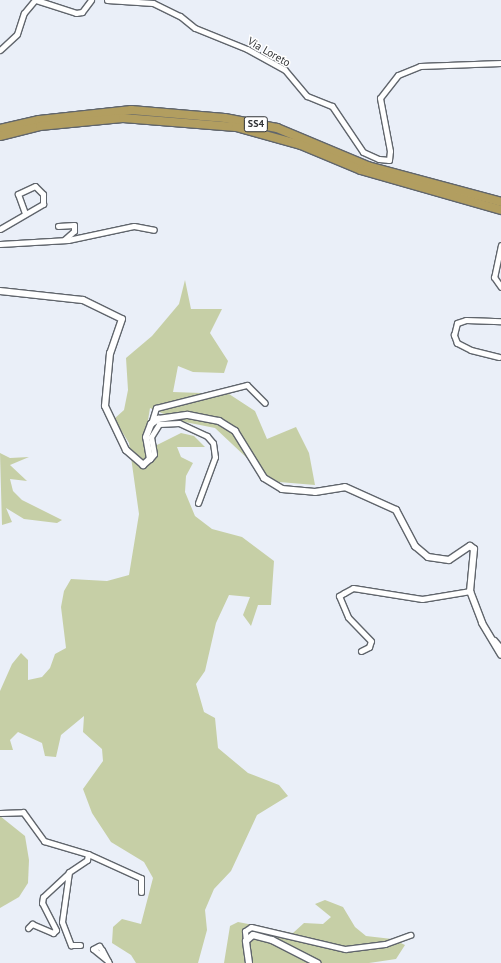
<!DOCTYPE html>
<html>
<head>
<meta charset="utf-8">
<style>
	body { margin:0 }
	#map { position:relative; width:501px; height:963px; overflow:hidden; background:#eaeff8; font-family:"PT Sans",sans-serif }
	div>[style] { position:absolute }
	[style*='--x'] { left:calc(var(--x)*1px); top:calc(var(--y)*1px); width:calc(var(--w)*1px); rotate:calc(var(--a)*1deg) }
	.green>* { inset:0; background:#c6cfa6 }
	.roads { filter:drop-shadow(1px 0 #60656c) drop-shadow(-1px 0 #60656c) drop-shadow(0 1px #60656c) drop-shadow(0 -1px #60656c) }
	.minor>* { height:5px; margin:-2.5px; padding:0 2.5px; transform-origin:2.5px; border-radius:2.5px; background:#fff }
	.tertiary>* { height:6px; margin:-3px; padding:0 3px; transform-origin:3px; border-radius:3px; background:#fff }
	.trunk>* { height:8px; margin:-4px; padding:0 4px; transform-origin:4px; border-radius:4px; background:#b29e60 }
	span { translate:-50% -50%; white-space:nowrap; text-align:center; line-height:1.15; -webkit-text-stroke:3px #fff; paint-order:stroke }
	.shield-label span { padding:1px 3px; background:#fff; border:1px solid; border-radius:3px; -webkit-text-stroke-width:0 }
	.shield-label { font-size:10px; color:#313336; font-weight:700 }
	.street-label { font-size:11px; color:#313336 }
</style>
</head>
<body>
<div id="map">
	<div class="green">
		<div style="clip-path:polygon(185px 280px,191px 309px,222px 309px,210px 333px,228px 361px,224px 373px,193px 372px,178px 366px,173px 392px,229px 394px,255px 411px,267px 439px,296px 427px,309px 453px,315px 485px,279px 482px,264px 474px,215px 428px,180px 421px,150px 408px,144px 445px,157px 445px,181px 433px,194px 436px,205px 447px,177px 447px,181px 457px,193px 463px,186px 476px,185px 492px,195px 516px,212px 529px,242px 537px,274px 561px,271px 605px,258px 605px,251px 626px,243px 615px,250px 597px,229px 595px,216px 623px,205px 671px,196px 684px,204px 712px,215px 718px,218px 748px,248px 773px,279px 785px,288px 796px,257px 815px,231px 871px,214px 889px,205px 910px,207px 930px,198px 963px,136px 963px,131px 955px,112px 943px,113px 927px,122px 919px,141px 924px,153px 878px,144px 862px,111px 842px,92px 813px,83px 789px,103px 761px,102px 749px,83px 732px,84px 716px,61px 735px,56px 757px,45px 756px,42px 743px,18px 732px,10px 740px,13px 750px,0 750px,0 691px,12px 664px,21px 653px,28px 660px,28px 680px,42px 677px,50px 668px,55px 654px,66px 648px,61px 607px,64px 591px,71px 579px,107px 581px,129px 575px,139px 514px,129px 443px,114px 419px,124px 410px,128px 390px,126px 358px,152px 336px,179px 304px)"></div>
		<div style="clip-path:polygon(0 453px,10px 458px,29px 457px,10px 465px,27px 481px,10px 479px,13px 491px,22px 500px,62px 520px,57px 523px,24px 519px,6px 508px,12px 522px,2px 525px)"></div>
		<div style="clip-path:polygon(0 816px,25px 836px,29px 860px,28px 883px,19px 897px,0 908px)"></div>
		<div style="clip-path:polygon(325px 900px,343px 907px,355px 927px,366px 936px,392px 939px,405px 945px,396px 959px,369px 963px,224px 963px,230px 926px,238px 922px,293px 933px,304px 923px,323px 924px,331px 917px,315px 904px)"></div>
	</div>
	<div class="roads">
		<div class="minor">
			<div style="--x:36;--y:0;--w:42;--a:18"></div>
			<div style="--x:76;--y:13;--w:6;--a:-9"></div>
			<div style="--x:82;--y:12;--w:15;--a:-53"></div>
			<div style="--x:107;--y:0;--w:46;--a:3.7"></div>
			<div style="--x:153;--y:3;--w:30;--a:26"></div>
			<div style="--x:180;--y:16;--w:19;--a:39"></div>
			<div style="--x:195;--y:28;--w:56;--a:22"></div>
			<div style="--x:247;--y:49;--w:43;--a:28.9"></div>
			<div style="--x:285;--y:70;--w:34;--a:50"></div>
			<div style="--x:307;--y:96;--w:27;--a:22"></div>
			<div style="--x:332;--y:106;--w:55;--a:56"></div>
			<div style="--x:363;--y:152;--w:17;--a:24"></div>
			<div style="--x:379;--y:159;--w:10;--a:6"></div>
			<div style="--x:389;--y:160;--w:9;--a:-84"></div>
			<div style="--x:390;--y:151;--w:54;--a:-100.7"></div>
			<div style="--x:380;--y:98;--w:29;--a:-52"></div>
			<div style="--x:398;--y:75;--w:24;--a:-22"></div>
			<div style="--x:420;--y:66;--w:81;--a:-2.1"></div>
			<div style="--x:0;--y:50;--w:23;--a:-43"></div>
			<div style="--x:17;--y:34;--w:22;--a:-72"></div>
			<div style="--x:24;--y:13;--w:17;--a:-50"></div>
			<div style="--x:58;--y:226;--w:16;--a:-4"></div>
			<div style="--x:74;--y:225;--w:6;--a:90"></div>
			<div style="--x:74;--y:231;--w:13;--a:138"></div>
			<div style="--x:0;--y:229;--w:50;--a:-30.2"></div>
			<div style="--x:43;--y:204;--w:10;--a:-90"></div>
			<div style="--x:43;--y:194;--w:11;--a:-135"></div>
			<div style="--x:35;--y:186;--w:19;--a:155"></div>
			<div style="--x:18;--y:194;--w:20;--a:70"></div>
			<div style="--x:0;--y:244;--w:68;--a:-3.4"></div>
			<div style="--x:68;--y:240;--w:67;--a:-12"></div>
			<div style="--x:134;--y:226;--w:20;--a:11"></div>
			<div style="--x:501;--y:245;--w:33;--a:102"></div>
			<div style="--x:494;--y:277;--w:12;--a:55"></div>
			<div style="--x:499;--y:357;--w:29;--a:-166"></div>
			<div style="--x:471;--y:350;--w:16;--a:-153"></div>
			<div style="--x:457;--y:343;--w:9;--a:-111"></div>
			<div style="--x:454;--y:335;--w:12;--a:-76"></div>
			<div style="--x:457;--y:323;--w:9;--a:-18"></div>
			<div style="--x:466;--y:320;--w:35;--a:2"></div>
			<div style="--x:151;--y:424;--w:17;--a:-73"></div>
			<div style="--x:156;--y:408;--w:94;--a:-14.2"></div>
			<div style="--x:247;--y:385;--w:25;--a:45"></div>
			<div style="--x:150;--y:459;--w:6;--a:-51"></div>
			<div style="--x:154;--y:454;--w:17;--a:-100"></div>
			<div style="--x:151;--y:437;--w:15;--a:-58"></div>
			<div style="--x:159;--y:424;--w:20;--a:-3"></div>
			<div style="--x:179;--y:423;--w:31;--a:25"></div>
			<div style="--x:207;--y:436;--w:9;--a:49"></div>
			<div style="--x:213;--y:443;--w:14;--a:82"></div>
			<div style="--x:215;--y:457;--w:49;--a:110.3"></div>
			<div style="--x:494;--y:640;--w:11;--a:49"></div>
			<div style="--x:361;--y:651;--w:9;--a:-27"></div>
			<div style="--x:369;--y:647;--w:6;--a:-72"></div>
			<div style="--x:371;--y:641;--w:33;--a:-134"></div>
			<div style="--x:348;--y:617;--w:23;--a:-113"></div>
			<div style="--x:339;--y:596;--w:6;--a:-31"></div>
			<div style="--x:344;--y:593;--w:10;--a:-29"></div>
			<div style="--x:353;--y:588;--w:70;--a:9.1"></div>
			<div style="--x:422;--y:599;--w:49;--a:-9.5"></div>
			<div style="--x:0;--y:813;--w:23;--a:-2"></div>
			<div style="--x:23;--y:812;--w:36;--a:54"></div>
			<div style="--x:44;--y:841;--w:46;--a:16.5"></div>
			<div style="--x:88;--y:854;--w:6;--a:99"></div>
			<div style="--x:87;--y:860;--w:22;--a:146"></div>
			<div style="--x:69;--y:872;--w:50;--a:98"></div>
			<div style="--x:62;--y:922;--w:25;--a:69"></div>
			<div style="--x:71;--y:945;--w:9;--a:0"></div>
			<div style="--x:88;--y:854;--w:58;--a:24.4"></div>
			<div style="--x:141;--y:878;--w:14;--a:90"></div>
			<div style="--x:28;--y:928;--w:6;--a:-45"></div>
			<div style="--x:32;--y:924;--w:23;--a:23"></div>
			<div style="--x:53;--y:933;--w:4;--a:-45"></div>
			<div style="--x:56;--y:930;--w:30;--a:-117"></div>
			<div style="--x:42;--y:903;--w:6;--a:-81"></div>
			<div style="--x:43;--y:897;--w:34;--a:-43"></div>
			<div style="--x:246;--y:941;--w:10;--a:-96"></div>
			<div style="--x:245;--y:931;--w:7;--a:-34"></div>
			<div style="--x:251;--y:927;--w:97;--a:13.2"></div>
			<div style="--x:345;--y:949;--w:40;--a:-7.1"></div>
			<div style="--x:385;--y:944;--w:27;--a:-20"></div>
			<div style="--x:108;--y:961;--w:19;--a:-141"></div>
			<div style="--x:93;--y:949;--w:7;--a:-27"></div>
			<div style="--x:99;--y:946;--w:5;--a:53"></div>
			<div style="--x:102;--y:950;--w:15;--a:62"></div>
		</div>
		<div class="tertiary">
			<div style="--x:0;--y:291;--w:83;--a:6.2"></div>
			<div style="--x:83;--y:300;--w:43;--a:26"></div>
			<div style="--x:122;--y:319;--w:36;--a:109"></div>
			<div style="--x:110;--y:353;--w:53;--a:95.4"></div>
			<div style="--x:105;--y:406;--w:49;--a:64.5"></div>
			<div style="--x:126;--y:450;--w:23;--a:41"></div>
			<div style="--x:143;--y:465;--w:9;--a:-41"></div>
			<div style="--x:150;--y:459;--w:22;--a:-100"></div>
			<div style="--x:146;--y:437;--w:14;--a:-69"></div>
			<div style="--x:151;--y:424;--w:9;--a:-36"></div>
			<div style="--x:158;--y:419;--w:30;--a:-8"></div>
			<div style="--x:188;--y:415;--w:32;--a:11"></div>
			<div style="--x:219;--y:421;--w:19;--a:32"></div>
			<div style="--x:235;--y:431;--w:55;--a:58.3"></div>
			<div style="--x:264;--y:478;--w:21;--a:31"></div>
			<div style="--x:282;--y:489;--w:33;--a:5"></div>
			<div style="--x:315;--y:492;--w:30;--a:-9"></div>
			<div style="--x:345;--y:487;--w:56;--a:24.3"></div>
			<div style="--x:396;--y:510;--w:41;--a:62.2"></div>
			<div style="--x:415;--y:546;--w:17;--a:40"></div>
			<div style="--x:428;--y:557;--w:21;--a:8"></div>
			<div style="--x:449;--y:560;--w:25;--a:-34"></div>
			<div style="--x:470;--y:546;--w:5;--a:37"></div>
			<div style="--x:474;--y:549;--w:42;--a:95.4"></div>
			<div style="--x:470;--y:591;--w:34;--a:69"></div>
			<div style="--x:482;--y:623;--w:37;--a:59"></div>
			<div style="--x:249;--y:963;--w:22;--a:-98"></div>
			<div style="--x:246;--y:941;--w:9;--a:-41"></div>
			<div style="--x:253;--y:935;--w:20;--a:15"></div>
			<div style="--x:272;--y:940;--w:51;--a:27.1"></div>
		</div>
		<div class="trunk">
			<div style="--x:0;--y:129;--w:40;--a:-13"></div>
			<div style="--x:39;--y:120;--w:93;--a:-6.2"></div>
			<div style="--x:131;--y:110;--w:94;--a:4.9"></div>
			<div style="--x:225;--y:118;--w:53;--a:10.9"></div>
			<div style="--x:277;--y:128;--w:99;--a:22.7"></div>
			<div style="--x:368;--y:166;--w:138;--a:15.1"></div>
			<div style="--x:0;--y:136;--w:41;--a:-14"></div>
			<div style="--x:40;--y:126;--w:83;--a:-5.5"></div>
			<div style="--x:123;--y:118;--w:113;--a:4.6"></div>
			<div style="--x:236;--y:127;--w:67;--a:15.5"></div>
			<div style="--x:301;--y:145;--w:65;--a:22.6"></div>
			<div style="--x:361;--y:170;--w:146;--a:15.9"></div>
		</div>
	</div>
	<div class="shield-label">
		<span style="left:256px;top:124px">SS4</span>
	</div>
	<div class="street-label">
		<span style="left:269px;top:52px;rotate:30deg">Via Loreto</span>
	</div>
</div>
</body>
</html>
